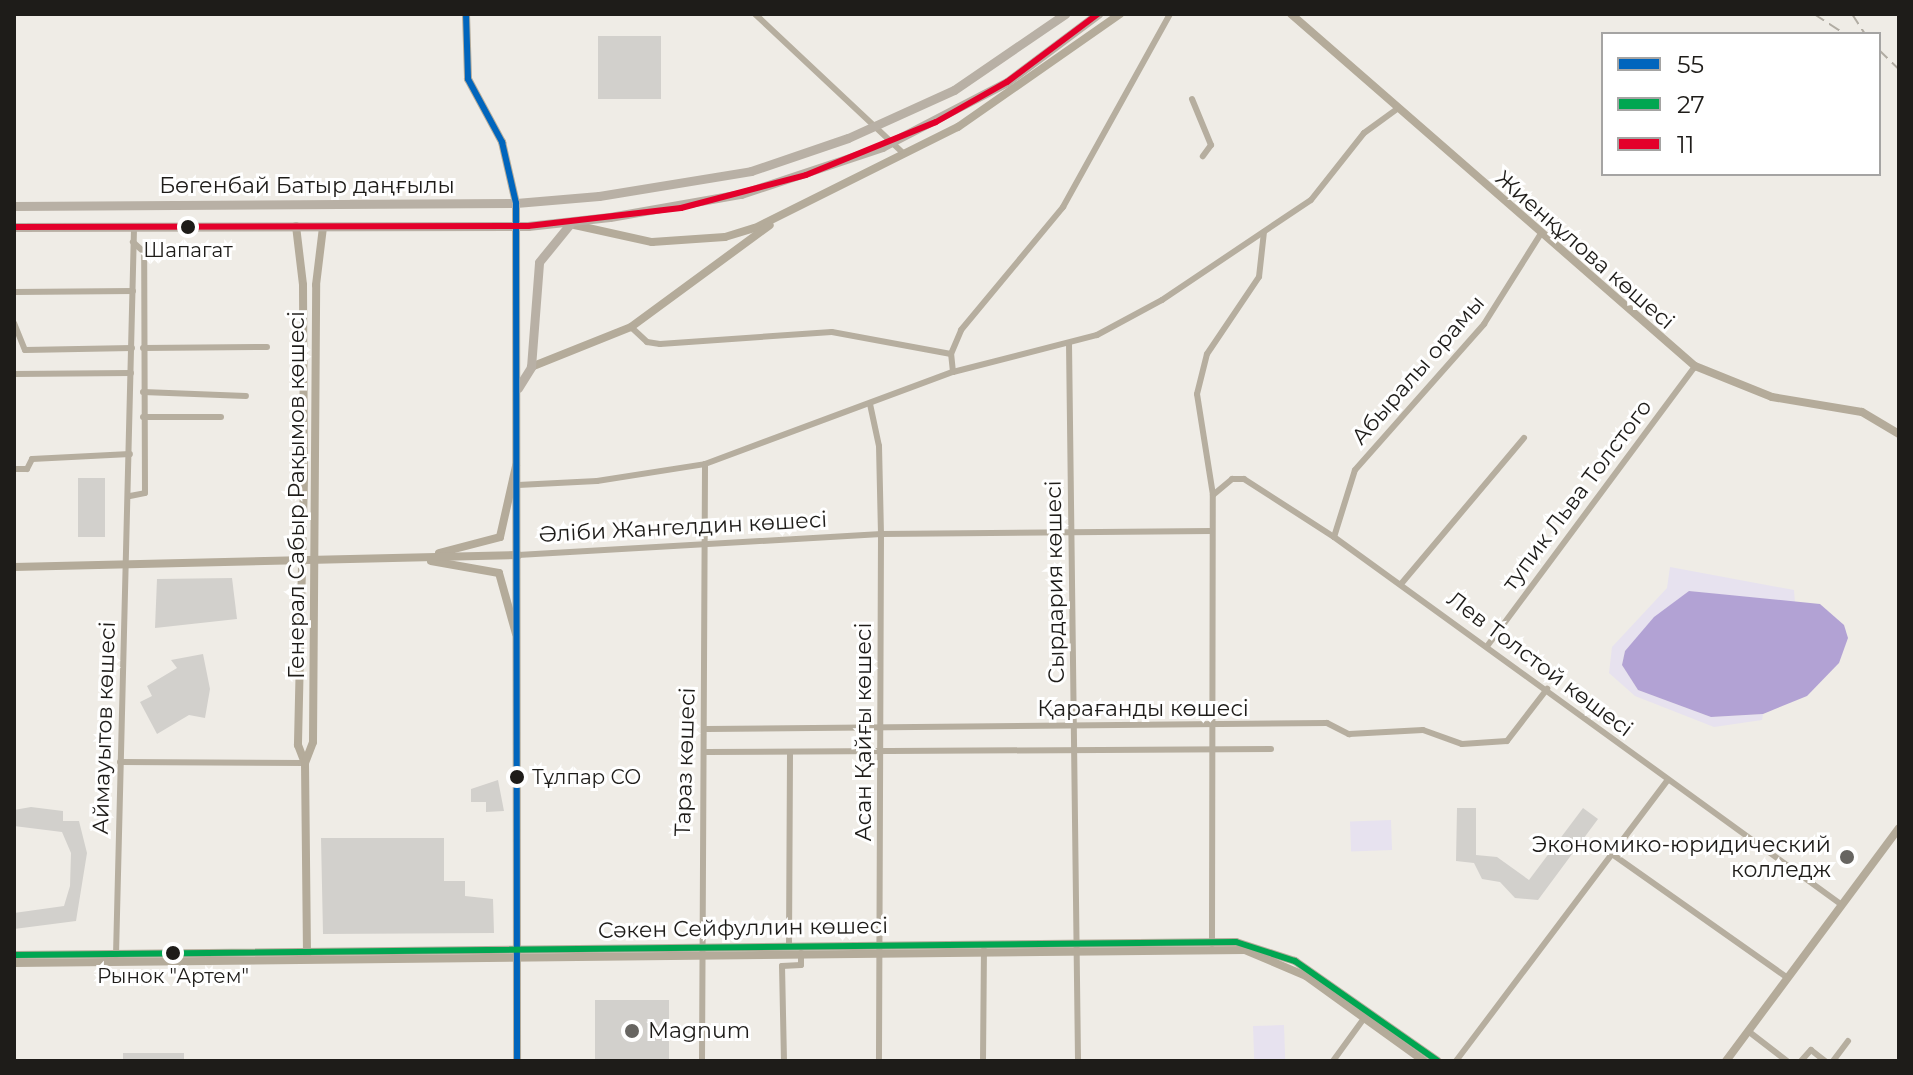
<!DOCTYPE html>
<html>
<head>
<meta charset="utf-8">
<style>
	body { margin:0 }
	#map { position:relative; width:1913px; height:1075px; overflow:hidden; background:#efece6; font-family:Montserrat,sans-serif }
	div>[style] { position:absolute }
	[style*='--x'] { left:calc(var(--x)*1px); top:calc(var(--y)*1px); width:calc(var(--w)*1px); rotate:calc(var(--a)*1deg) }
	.green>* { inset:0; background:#e7e2ef; transform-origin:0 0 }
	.water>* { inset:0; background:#b2a2d4 }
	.building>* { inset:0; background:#d2d0cc; transform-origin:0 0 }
	.street>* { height:6px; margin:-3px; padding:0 3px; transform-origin:3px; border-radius:3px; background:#b6ae9f }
	.secondary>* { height:8px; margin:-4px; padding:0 4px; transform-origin:4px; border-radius:4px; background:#b4ab9a }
	.primary>* { height:9px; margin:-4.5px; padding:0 4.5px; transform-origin:4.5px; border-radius:4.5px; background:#b8b0a5 }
	.rail>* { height:2px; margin-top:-1px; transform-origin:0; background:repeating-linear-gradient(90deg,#b1aca3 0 12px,transparent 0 18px) }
	.primary-bridge>* { height:9px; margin:-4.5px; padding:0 4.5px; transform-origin:4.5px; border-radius:4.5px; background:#b8b0a5 }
	.bus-1>* { height:6px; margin:-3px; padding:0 3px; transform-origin:3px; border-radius:3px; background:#0065bd }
	.bus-2>* { height:6px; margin:-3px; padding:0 3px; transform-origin:3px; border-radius:3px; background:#00a651 }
	.bus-3>* { height:6px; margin:-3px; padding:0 3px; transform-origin:3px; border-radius:3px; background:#e4002b }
	.dots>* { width:22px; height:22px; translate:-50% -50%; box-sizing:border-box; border:4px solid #fff; border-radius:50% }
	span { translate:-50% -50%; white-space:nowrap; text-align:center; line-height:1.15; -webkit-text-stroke:6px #fff; paint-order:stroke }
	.bus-label { font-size:20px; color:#1e1c19 }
	.left { translate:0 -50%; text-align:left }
	.street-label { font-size:22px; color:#1e1c19 }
	.poi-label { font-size:22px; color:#1e1c19 }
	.right { translate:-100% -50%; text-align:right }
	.frame { position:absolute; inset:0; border:16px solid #1e1c19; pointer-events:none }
	.legend { position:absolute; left:1601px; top:32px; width:280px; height:144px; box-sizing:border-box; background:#fff; border:2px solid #a5a4a3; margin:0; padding:10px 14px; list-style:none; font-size:24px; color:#1e1c19 }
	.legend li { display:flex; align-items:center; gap:16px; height:40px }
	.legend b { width:40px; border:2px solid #a5a4a3 }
</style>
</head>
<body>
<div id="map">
	<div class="green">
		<div style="clip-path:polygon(1670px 567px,1794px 590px,1795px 603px,1689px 591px,1625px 651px,1622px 665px,1638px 690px,1711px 717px,1763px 714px,1762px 720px,1714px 727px,1635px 696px,1609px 673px,1612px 647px,1667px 588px)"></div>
		<div style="left:1391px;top:820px;width:30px;height:41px;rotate:88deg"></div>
		<div style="left:1284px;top:1025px;width:36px;height:31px;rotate:88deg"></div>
	</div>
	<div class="water">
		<div style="clip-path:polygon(1689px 591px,1820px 604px,1844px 625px,1848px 638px,1839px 663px,1807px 696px,1763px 714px,1711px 717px,1638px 690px,1622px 665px,1625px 651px,1654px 617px)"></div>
	</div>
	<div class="building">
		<div style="left:598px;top:36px;width:63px;height:63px"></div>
		<div style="left:78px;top:478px;width:27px;height:59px"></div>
		<div style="clip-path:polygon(232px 578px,237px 619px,155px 628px,157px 579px)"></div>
		<div style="clip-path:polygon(203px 654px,210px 689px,205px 718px,189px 715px,157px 734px,140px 702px,152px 696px,147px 686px,177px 668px,171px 660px)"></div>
		<div style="clip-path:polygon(498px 780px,504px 811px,486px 812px,486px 802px,471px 802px,471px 789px)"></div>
		<div style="clip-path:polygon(31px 807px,63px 811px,63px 821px,79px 821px,87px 853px,76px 921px,14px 929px,14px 913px,64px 906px,70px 886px,71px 853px,62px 832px,14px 826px,14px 810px)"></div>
		<div style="clip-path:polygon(1457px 808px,1476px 808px,1476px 855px,1497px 857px,1529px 880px,1583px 808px,1598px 819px,1538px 900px,1515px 898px,1500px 882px,1482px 879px,1474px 863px,1456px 861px)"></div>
		<div style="clip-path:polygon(321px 838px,444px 838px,444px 881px,465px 881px,465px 896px,493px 899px,494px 933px,323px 934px)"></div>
		<div style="left:595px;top:1000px;width:74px;height:61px"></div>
		<div style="left:123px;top:1053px;width:61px;height:8px"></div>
	</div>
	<div class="street">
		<div style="--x:755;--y:14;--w:204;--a:43.2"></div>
		<div style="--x:1192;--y:99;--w:50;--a:67.6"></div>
		<div style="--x:1211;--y:145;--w:14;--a:126"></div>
		<div style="--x:14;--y:292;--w:119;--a:-0.5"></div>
		<div style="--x:14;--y:323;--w:29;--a:68"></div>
		<div style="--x:25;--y:350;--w:107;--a:-1.1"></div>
		<div style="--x:631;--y:327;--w:22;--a:43"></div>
		<div style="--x:647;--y:342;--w:13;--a:9"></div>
		<div style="--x:660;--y:344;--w:172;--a:-4"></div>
		<div style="--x:832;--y:332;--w:121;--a:10.5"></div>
		<div style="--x:1069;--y:343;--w:718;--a:89.28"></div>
		<div style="--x:143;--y:348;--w:124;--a:-0.5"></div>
		<div style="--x:953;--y:372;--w:149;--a:-14.4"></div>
		<div style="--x:1097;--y:335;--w:74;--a:-28.3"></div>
		<div style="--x:1162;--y:300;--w:179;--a:-33.9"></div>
		<div style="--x:1311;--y:200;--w:85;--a:-51.7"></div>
		<div style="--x:1364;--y:133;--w:41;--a:-36"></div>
		<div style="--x:14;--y:374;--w:117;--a:-0.5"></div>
		<div style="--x:143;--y:392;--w:103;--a:2.2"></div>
		<div style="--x:870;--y:404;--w:43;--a:77.9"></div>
		<div style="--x:879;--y:446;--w:88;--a:88.7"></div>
		<div style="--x:881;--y:534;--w:527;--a:90.22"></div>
		<div style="--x:143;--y:417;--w:78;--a:0"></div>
		<div style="--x:14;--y:469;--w:13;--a:0"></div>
		<div style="--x:27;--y:469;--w:11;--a:-63"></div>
		<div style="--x:32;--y:459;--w:98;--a:-2.9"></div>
		<div style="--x:518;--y:485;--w:79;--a:-2.9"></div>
		<div style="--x:597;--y:481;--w:109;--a:-8.9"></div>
		<div style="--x:705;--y:464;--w:265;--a:-20.4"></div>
		<div style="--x:953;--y:372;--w:18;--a:-96"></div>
		<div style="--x:951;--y:354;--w:26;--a:-67"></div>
		<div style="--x:961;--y:330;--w:160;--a:-50.3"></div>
		<div style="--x:1063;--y:207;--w:221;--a:-61"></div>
		<div style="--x:1213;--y:495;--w:25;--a:-40"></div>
		<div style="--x:1232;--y:479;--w:12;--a:0"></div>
		<div style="--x:1244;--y:479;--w:107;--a:32.8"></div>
		<div style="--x:1334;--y:537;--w:627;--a:35.92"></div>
		<div style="--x:130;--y:496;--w:15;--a:-11"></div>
		<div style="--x:145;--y:493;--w:241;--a:-90.2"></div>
		<div style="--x:144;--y:252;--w:15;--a:-138"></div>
		<div style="--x:1334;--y:537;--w:70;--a:-72.6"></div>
		<div style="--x:1355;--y:470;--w:195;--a:-48.5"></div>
		<div style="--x:1484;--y:324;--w:105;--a:-57.8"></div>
		<div style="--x:518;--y:555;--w:364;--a:-3.3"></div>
		<div style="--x:881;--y:534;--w:330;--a:-0.5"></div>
		<div style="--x:1401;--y:584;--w:191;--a:-49.9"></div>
		<div style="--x:1488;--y:645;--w:347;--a:-53.4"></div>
		<div style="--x:707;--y:729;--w:620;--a:-0.55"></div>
		<div style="--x:1327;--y:723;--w:25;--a:27"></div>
		<div style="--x:1349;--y:734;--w:74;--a:-3.1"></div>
		<div style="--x:1423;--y:730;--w:41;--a:19.7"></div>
		<div style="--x:1462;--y:744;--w:45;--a:-3.8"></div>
		<div style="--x:1507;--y:741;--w:66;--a:-52.4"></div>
		<div style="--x:707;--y:752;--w:564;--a:-0.3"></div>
		<div style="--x:120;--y:762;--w:185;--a:0.3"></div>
		<div style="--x:1612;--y:854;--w:215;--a:35.2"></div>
		<div style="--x:1212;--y:944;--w:449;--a:-89.9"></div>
		<div style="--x:1213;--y:495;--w:102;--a:-99"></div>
		<div style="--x:1197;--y:394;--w:41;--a:-76"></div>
		<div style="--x:1207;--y:354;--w:93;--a:-56"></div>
		<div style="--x:1259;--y:277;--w:45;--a:-83.7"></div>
		<div style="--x:789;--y:946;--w:194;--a:-89.7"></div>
		<div style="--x:116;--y:955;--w:728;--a:-88.58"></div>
		<div style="--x:1748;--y:1031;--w:49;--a:37.6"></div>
		<div style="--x:702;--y:1061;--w:597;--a:-89.71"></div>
		<div style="--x:784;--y:1061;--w:95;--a:-91.2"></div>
		<div style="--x:782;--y:966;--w:19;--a:-3"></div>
		<div style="--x:801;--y:965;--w:12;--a:-90"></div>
		<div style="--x:983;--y:1061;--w:111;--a:-89.5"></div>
		<div style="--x:1333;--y:1061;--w:54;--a:-54"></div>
		<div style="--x:1456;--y:1061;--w:351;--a:-53"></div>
		<div style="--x:1801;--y:1061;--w:15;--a:-48"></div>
		<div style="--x:1811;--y:1050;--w:18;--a:38"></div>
		<div style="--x:1833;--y:1061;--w:25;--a:-53"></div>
	</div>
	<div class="secondary">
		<div style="--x:466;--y:14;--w:65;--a:88.2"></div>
		<div style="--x:468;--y:79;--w:72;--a:61.6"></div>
		<div style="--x:502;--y:142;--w:63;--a:77.1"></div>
		<div style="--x:516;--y:203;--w:858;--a:89.93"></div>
		<div style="--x:1291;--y:14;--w:536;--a:41.07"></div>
		<div style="--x:1695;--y:366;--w:83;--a:21.9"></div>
		<div style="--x:1772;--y:397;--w:91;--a:9.5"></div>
		<div style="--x:1862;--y:412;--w:43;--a:30.7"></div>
		<div style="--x:570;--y:224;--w:84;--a:12.4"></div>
		<div style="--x:652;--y:242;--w:73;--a:-3.9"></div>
		<div style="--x:725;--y:237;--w:31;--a:-17"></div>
		<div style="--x:755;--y:228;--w:227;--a:-26.5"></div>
		<div style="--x:958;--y:127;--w:198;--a:-34.9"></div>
		<div style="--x:296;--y:226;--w:59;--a:83.2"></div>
		<div style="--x:303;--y:285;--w:193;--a:89.7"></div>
		<div style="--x:304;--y:478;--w:267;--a:91.3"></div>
		<div style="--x:298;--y:745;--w:19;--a:69"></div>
		<div style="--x:305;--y:763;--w:193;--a:89.4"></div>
		<div style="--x:531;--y:367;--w:108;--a:-21.8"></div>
		<div style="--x:631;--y:327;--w:172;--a:-36.3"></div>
		<div style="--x:439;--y:553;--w:63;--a:-14.7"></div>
		<div style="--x:500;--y:537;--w:73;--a:-77.3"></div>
		<div style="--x:431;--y:561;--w:69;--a:10"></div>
		<div style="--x:499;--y:573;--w:63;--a:74.4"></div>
		<div style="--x:14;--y:567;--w:504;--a:-1.36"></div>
		<div style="--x:305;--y:763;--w:22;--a:-69"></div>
		<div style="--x:313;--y:742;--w:457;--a:-89.6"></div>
		<div style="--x:316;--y:285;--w:58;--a:-83.1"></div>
		<div style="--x:14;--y:955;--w:1222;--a:-0.61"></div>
		<div style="--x:1236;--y:942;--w:62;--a:17.9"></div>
		<div style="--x:1295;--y:961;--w:174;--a:35"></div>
		<div style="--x:14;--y:963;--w:1231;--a:-0.61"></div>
		<div style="--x:1245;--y:950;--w:66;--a:23.1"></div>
		<div style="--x:1306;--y:976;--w:145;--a:35.8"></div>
		<div style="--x:1726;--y:1061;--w:290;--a:-53.4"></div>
	</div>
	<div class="primary">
		<div style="--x:14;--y:206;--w:502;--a:-0.34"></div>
		<div style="--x:516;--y:203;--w:83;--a:-4.8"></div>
		<div style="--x:14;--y:227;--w:514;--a:-0.11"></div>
		<div style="--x:528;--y:226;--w:82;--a:-6.3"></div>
		<div style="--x:518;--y:388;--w:25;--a:-58"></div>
		<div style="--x:531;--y:367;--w:105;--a:-85.6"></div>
		<div style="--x:539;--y:262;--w:49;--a:-50.8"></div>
	</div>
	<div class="rail">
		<div style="--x:1814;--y:14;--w:37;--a:33"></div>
		<div style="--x:1852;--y:14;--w:24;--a:57"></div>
		<div style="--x:1879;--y:50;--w:28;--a:44"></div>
	</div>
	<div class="primary-bridge">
		<div style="--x:599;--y:196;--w:154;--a:-9.3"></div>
		<div style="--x:751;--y:171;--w:102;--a:-18.8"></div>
		<div style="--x:848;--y:138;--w:116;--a:-24.4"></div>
		<div style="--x:954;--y:90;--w:135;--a:-34.4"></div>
		<div style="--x:610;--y:217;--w:133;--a:-10"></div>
		<div style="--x:741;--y:194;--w:149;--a:-18.4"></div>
		<div style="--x:882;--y:147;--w:141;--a:-27.5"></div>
		<div style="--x:1007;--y:82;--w:114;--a:-36.8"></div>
	</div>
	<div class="bus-1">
		<div style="--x:466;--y:14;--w:65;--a:88.2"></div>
		<div style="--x:468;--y:79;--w:72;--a:61.6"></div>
		<div style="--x:502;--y:142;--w:63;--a:77.1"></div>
		<div style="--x:516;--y:203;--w:858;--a:89.93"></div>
	</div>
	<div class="bus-2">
		<div style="--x:14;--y:955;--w:1222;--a:-0.61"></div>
		<div style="--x:1236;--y:942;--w:62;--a:17.9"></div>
		<div style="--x:1295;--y:961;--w:174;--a:35"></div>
	</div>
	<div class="bus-3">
		<div style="--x:14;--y:227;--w:514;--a:-0.11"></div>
		<div style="--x:528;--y:226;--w:154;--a:-6.7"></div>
		<div style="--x:681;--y:208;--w:129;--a:-14.8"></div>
		<div style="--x:806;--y:175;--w:140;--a:-22.2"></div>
		<div style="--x:936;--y:122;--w:81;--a:-29.4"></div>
		<div style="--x:1007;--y:82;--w:114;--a:-36.8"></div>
	</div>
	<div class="dots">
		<div style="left:188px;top:227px;background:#1e1c19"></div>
		<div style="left:517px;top:777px;background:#1e1c19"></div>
		<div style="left:1847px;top:857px;background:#676561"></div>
		<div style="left:173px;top:953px;background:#1e1c19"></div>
		<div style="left:632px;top:1031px;background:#676561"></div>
	</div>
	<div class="bus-label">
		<span style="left:188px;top:250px">Шапагат</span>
		<span class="left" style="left:532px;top:777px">Тұлпар СО</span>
		<span style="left:173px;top:976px">Рынок "Артем"</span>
	</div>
	<div class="street-label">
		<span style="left:307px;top:186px">Бөгенбай Батыр даңғылы</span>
		<span style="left:1585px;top:250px;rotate:41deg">Жиенқұлова көшесі</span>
		<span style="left:1418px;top:370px;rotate:-49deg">Абыралы орамы</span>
		<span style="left:297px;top:495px;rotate:-90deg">Генерал Сабыр Рақымов көшесі</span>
		<span style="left:1577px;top:495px;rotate:-53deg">тупик Льва Толстого</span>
		<span style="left:683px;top:527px;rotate:-3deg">Әліби Жангелдин көшесі</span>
		<span style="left:1055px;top:582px;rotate:-91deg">Сырдария көшесі</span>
		<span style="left:1540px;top:664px;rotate:37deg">Лев Толстой көшесі</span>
		<span style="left:1143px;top:709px">Қарағанды көшесі</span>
		<span style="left:104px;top:728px;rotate:-88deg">Аймауытов көшесі</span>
		<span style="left:864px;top:732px;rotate:-90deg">Асан Қайғы көшесі</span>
		<span style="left:685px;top:762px;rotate:-88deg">Тараз көшесі</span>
		<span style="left:743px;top:928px;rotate:-1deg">Сәкен Сейфуллин көшесі</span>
	</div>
	<div class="poi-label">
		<span class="right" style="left:1831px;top:857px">Экономико-юридический<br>колледж</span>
		<span class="left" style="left:648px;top:1031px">Magnum</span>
	</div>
	<div class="frame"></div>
	<ul class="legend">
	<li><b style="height:10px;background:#0065bd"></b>55</li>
	<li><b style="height:10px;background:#00a651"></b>27</li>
	<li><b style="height:10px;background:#e4002b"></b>11</li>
	</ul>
</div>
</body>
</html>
